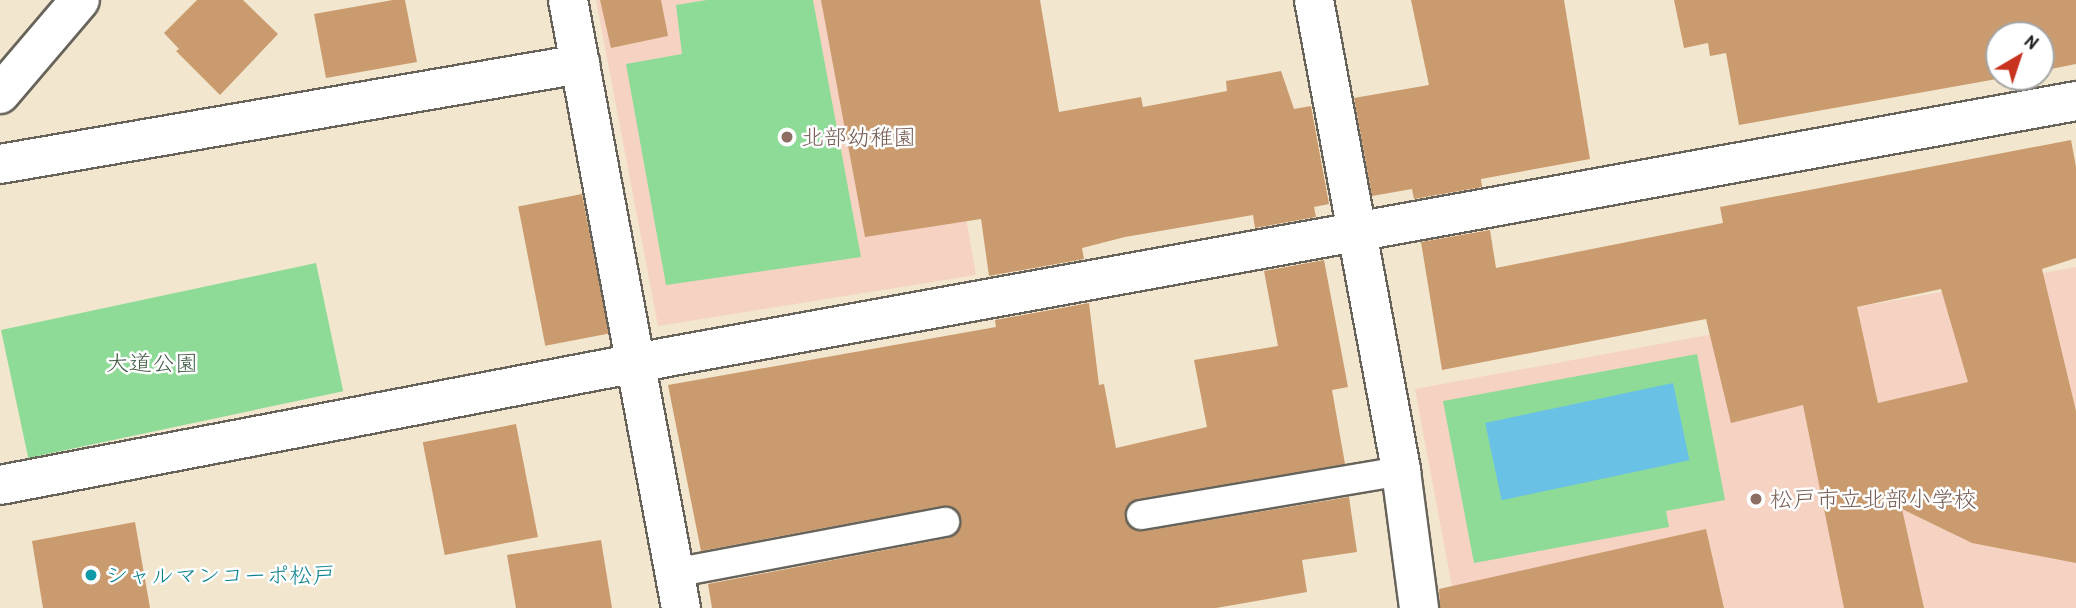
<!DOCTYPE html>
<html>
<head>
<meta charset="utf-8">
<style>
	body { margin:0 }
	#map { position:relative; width:2076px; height:608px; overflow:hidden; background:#f2e6ce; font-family:"Patrick Hand","Klee One",sans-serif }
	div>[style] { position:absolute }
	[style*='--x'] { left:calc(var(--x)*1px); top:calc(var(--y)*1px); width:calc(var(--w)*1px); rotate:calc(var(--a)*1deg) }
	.built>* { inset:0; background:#f5d2c2 }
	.green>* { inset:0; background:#8edb98; transform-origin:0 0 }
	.water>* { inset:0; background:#69c1e6; transform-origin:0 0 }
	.building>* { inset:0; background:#ca9b6e; transform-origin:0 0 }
	.roads { filter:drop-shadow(2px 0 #67635a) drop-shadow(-2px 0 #67635a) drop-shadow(0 2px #67635a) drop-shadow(0 -2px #67635a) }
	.lane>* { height:28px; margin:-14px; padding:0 14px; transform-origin:14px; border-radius:14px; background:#fff }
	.street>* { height:38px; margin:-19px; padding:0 19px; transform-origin:19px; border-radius:19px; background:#fff }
	.dots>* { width:19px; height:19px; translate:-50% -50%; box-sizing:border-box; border:4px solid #fff; border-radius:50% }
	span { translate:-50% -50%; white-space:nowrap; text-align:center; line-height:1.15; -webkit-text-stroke:5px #fff; paint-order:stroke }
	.education-label { font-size:23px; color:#785e54 }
	.left { translate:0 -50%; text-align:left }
	.park-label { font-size:23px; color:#445f47 }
	.culture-label { font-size:23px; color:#0d838f }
	.north { position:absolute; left:1985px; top:21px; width:70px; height:70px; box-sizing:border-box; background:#fff; border:2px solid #a4a4a4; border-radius:50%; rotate:39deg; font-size:19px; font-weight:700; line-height:28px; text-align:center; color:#1c1c1c }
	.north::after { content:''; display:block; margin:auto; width:24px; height:32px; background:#c8321e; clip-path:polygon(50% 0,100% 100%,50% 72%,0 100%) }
</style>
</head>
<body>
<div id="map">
	<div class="built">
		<div style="clip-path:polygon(596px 0,928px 0,976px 275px,658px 326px)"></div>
		<div style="clip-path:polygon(2076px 267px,2076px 608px,1456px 608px,1415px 389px)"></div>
	</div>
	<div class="green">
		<div style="clip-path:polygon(707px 0,813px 0,861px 257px,666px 285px,626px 64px,682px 54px,676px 5px)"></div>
		<div style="left:316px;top:263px;width:131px;height:322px;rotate:78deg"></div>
		<div style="clip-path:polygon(1697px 354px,1725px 500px,1666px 511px,1669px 527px,1474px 563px,1443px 401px)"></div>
	</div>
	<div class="water">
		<div style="left:1673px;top:383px;width:79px;height:192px;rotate:78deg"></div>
	</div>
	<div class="building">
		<div style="clip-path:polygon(197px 0,243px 0,278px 34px,220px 95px,176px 51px,179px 49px,164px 33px)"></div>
		<div style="clip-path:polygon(393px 0,405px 0,417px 62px,326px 78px,314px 14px)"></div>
		<div style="clip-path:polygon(600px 0,661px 0,668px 36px,611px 48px)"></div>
		<div style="clip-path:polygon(821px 0,1040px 0,1059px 112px,1141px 97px,1143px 107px,1227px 91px,1226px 81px,1281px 71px,1294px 109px,1311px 106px,1329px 204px,1314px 207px,1316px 217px,1255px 228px,1253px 215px,1125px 237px,1082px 248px,1084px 259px,989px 276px,981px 219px,865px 237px)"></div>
		<div style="clip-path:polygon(1411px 0,1564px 0,1590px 159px,1481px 179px,1482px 187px,1414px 199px,1412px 189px,1372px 196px,1354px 98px,1429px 85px)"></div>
		<div style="clip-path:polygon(1674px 0,2076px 0,2076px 64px,2041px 71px,2041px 35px,1999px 35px,1999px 77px,2008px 77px,1739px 125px,1726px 53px,1710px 56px,1708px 43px,1684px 48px)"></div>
		<div style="clip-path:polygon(evenodd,2071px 140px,2076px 167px,2076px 258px,2042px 269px,2076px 411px,2076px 563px,1972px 543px,1902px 509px,1924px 608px,1844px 608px,1803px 405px,1731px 423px,1706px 319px,1442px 370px,1421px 242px,1490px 230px,1496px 268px,1723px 223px,1720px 207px,2071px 140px,1941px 289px,1968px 382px,1878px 403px,1857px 307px,1941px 289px)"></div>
		<div style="left:582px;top:194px;width:142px;height:65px;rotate:79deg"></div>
		<div style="clip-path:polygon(1324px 260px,1348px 387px,1332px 390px,1345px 464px,1138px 499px,1130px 503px,1125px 517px,1129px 526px,1144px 531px,1349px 497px,1357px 552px,1302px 560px,1307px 592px,1216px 608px,712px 608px,708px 584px,948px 538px,960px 528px,961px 518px,951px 507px,942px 506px,701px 551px,668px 385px,996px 327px,995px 320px,1089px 303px,1099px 385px,1104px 384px,1116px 448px,1207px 427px,1194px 360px,1278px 346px,1264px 271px)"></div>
		<div style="left:516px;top:424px;width:115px;height:95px;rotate:79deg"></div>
		<div style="clip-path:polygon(135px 522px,150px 608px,43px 608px,32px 541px)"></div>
		<div style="clip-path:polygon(1706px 529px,1724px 608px,1440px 608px,1439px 589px)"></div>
		<div style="clip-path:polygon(601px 540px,612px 608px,516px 608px,507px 555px)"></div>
	</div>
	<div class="roads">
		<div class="lane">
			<div style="--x:1141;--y:515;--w:264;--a:-9.6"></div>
			<div style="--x:674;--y:573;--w:276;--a:-10.7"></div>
		</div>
		<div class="street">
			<div style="--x:568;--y:0;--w:618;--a:79.47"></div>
			<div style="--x:1314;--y:0;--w:479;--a:79.5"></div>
			<div style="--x:1401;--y:471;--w:138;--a:82.5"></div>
			<div style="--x:0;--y:94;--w:123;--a:-49.6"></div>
			<div style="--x:0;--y:164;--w:589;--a:-9.78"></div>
			<div style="--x:0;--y:485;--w:685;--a:-10.85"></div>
			<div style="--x:673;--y:356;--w:1426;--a:-10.3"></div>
		</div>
	</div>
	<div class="dots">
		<div style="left:787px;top:137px;background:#8d6e63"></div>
		<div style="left:1756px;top:499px;background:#8d6e63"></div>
		<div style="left:91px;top:575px;background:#0f9aa8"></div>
	</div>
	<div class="education-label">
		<span class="left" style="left:801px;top:137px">北部幼稚園</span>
		<span class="left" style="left:1770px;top:499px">松戸市立北部小学校</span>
	</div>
	<div class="park-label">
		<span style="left:152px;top:363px">大道公園</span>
	</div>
	<div class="culture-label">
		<span class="left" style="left:105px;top:575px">シャルマンコーポ松戸</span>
	</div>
	<div class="north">N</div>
</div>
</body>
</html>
